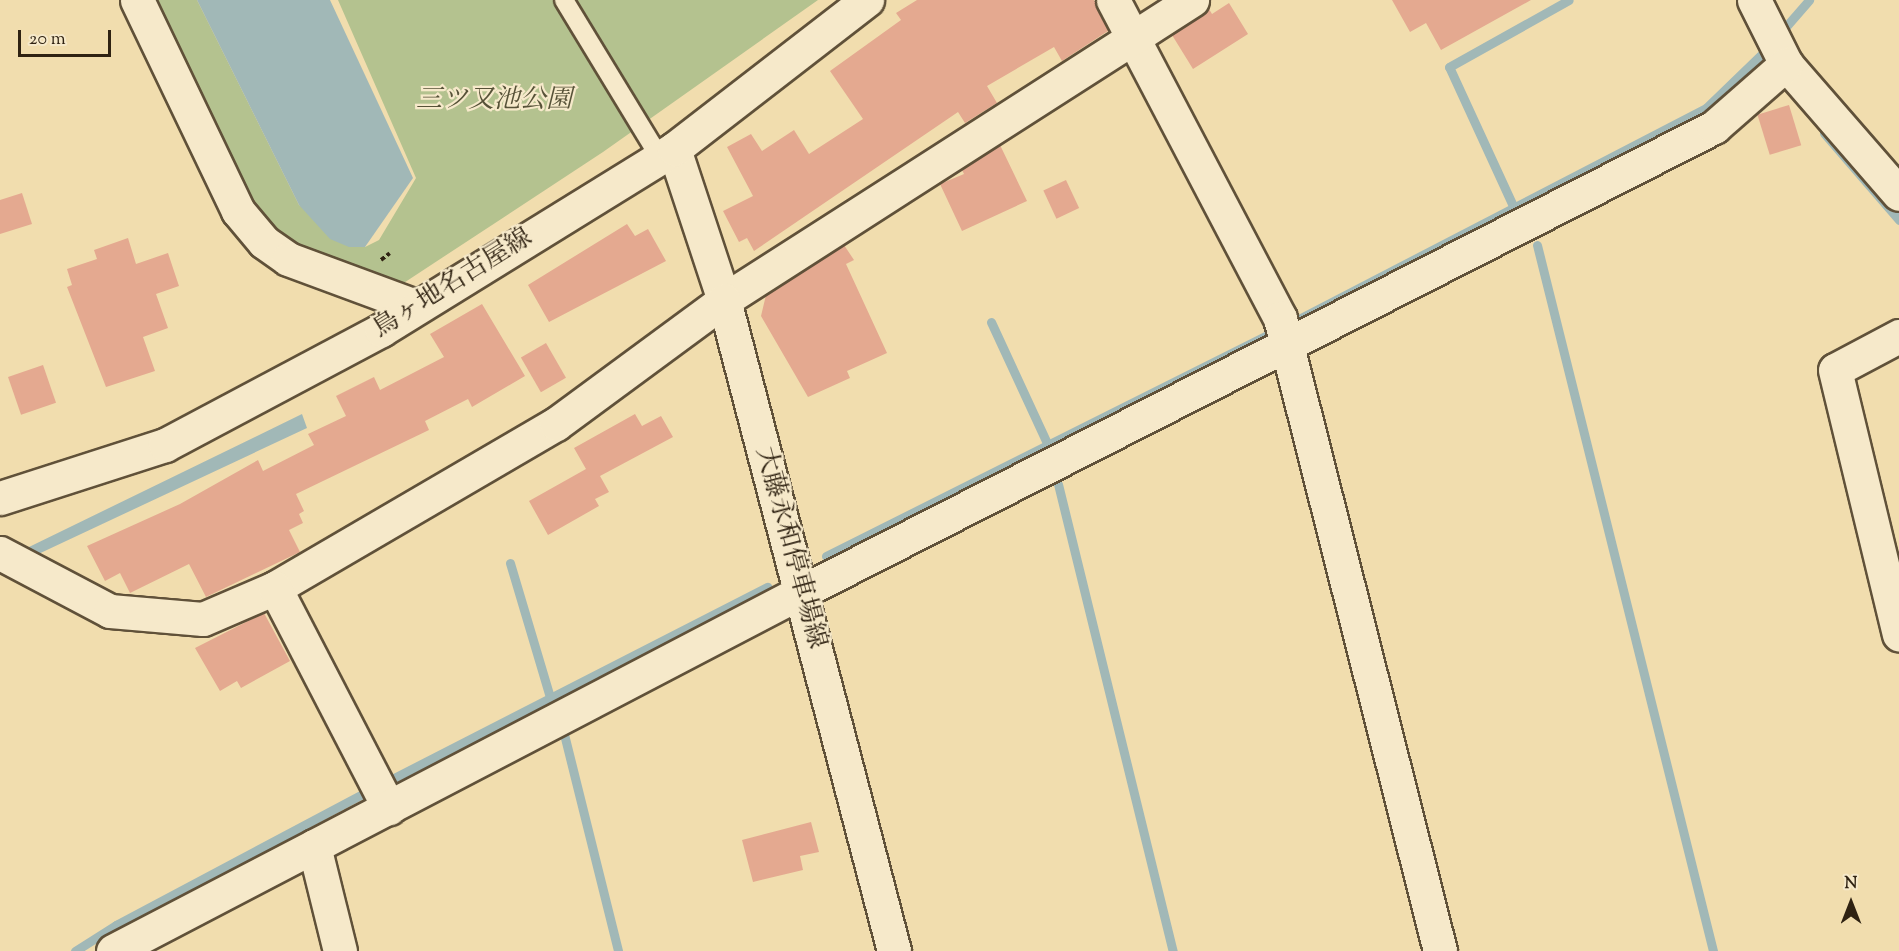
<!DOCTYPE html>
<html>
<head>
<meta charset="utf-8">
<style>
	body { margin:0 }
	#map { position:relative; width:1899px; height:951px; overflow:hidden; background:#f1ddae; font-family:"Sorts Mill Goudy","Noto Serif JP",serif }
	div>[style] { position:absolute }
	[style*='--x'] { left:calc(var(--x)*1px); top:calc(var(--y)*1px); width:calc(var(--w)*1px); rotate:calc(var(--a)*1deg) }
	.green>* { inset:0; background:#b4c28f }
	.water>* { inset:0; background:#a1b8b7 }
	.stream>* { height:9px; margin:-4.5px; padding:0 4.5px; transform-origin:4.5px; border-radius:4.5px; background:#a1b8b7 }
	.building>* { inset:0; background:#e4a990; transform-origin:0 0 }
	.path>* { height:4px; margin-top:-2px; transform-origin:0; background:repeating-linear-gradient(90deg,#2f2212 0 4.5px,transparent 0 7.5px) }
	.roads { filter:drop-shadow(2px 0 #605139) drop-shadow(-2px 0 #605139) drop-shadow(0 2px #605139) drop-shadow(0 -2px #605139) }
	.service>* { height:18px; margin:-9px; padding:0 9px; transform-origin:9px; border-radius:9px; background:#f6e9ca }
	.minor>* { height:33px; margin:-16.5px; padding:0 16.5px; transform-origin:16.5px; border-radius:16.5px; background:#f6e9ca }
	.secondary>* { height:33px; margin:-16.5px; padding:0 16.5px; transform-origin:16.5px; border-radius:16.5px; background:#f6e9ca }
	span { translate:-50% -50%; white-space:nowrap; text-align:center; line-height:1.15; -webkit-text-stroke:4.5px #f6e9ca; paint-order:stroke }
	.park-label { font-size:26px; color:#575238; font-style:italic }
	.street-label { font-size:26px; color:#2f2212 }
	.north { position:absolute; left:1821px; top:873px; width:60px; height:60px; -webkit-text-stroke:4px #f6e9ca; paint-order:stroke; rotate:0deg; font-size:16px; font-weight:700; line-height:24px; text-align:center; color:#2f2212 }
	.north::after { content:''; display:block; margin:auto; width:21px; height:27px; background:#2f2212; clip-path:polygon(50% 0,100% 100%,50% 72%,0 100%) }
	.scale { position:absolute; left:18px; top:30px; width:93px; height:27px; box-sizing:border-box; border:3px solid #2f2212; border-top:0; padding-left:8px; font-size:18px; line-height:21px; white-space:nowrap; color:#2f2212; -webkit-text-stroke:4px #f6e9ca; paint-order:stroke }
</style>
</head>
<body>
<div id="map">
	<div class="green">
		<div style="clip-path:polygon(144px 0,197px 0,299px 205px,365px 247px,379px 240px,416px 178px,338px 0,818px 0,603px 152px,390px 292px,269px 235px)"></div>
	</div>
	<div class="water">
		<div style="clip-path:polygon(197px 0,330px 0,413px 178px,365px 247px,349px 247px,330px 239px,299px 205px)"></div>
		<div style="clip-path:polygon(302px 414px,307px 428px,0 572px,0 555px,29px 547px)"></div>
	</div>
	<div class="stream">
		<div style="--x:1783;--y:30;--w:40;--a:-49"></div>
		<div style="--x:1824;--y:133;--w:115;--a:49.2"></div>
		<div style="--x:1514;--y:208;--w:155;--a:-114.7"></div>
		<div style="--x:1449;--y:67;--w:137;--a:-29.2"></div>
		<div style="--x:1537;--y:245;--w:728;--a:76"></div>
		<div style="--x:1295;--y:321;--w:463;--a:-27.4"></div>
		<div style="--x:1706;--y:108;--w:78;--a:-44"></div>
		<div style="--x:991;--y:322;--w:133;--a:65.2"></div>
		<div style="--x:1058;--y:484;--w:481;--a:76.2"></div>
		<div style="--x:826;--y:556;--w:498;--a:-26.6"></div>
		<div style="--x:510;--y:563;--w:140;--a:73.4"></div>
		<div style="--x:564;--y:734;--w:224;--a:76"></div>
		<div style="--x:390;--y:780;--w:424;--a:-27.1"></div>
		<div style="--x:75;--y:951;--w:49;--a:-32.4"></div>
		<div style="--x:116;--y:925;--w:290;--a:-28"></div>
	</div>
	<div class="building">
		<div style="clip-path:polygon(917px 0,1094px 0,1108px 31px,1062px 61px,1054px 47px,987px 86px,997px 103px,965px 123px,958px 112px,754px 251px,747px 238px,739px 242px,723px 211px,753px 196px,727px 147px,751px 134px,762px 151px,794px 130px,809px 154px,863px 119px,830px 71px,901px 20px,896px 13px)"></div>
		<div style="clip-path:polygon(1392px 0,1531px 0,1441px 50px,1426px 23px,1410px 32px)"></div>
		<div style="clip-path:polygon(1229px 3px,1248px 34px,1193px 69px,1172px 35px,1209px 9px,1212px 14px)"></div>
		<div style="left:1789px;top:105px;width:42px;height:33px;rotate:73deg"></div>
		<div style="clip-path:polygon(1000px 145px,1027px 201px,962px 231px,940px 184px,964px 174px,962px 170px)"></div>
		<div style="left:1066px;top:180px;width:31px;height:25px;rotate:65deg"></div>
		<div style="clip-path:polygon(22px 193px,32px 224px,0 234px,0 200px)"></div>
		<div style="clip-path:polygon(627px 224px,635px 236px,648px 229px,666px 261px,549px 322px,528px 285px)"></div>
		<div style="clip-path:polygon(128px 238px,136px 264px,168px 253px,179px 286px,156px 294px,168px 328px,143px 337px,155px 371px,106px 387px,67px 287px,72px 285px,67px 269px,97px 259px,94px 250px)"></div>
		<div style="clip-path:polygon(844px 245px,854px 260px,846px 264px,887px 353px,847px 371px,850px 378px,808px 397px,761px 316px,766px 295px)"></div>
		<div style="clip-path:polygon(482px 304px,525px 376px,472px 407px,468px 399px,425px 421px,429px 430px,296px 494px,304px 511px,299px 514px,303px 523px,289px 530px,300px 552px,206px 597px,189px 564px,130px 593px,120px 573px,105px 581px,87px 546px,180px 504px,258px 460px,263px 471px,314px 445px,308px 434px,346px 416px,336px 396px,374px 377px,380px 390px,444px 357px,430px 334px)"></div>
		<div style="left:546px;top:343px;width:40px;height:29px;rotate:60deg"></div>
		<div style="left:43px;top:365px;width:40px;height:37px;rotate:71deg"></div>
		<div style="clip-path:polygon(635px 414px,642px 426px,661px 416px,673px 437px,600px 476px,609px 492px,595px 499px,599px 506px,548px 535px,529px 501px,586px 469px,574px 448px)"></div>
		<div style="clip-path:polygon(264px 613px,290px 661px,241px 688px,237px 681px,220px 691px,195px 648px)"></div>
		<div style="clip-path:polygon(811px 822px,819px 852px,800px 856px,803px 870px,753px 882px,742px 840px)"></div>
	</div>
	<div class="path">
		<div style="--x:381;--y:260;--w:11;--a:-38"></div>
	</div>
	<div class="roads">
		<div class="service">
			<div style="--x:564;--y:0;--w:185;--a:58.7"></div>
		</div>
		<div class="minor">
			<div style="--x:137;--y:0;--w:234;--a:64.4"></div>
			<div style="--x:238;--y:211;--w:40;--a:50"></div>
			<div style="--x:264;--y:242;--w:29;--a:35"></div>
			<div style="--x:288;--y:259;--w:135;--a:20.3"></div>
			<div style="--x:1113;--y:0;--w:359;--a:62.3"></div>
			<div style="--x:1280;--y:318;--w:653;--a:75.81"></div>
			<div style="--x:1754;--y:0;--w:72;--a:63.4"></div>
			<div style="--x:1786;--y:64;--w:172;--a:49"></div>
			<div style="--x:1899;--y:336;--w:72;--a:152"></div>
			<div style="--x:1835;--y:370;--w:272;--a:76.4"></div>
			<div style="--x:0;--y:553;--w:124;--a:27.8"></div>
			<div style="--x:110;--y:611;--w:93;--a:4.9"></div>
			<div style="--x:203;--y:619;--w:78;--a:-23.3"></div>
			<div style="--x:275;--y:588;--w:325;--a:-30.3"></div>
			<div style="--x:556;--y:424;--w:209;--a:-36.4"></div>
			<div style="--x:724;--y:300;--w:556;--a:-32.66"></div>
			<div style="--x:275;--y:588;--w:248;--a:62.6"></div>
			<div style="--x:314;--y:846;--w:108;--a:76.1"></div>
			<div style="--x:113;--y:951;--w:776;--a:-27.56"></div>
			<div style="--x:801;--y:592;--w:1025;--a:-26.99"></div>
			<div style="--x:1714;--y:127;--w:96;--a:-41.2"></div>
		</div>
		<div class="secondary">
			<div style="--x:674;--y:149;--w:159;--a:71.7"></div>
			<div style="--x:724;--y:300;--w:673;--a:75.36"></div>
			<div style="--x:0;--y:498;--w:173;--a:-17.8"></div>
			<div style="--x:165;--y:445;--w:245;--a:-28"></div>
			<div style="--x:381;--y:330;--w:344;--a:-31.7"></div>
			<div style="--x:674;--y:149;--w:244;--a:-37.7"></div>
		</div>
	</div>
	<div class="park-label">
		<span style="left:494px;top:101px">三ツ又池公園</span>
	</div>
	<div class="street-label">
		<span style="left:453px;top:284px;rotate:-32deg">鳥ヶ地名古屋線</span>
		<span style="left:790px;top:548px;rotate:75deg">大藤永和停車場線</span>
	</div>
	<div class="north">N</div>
	<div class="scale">20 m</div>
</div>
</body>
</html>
